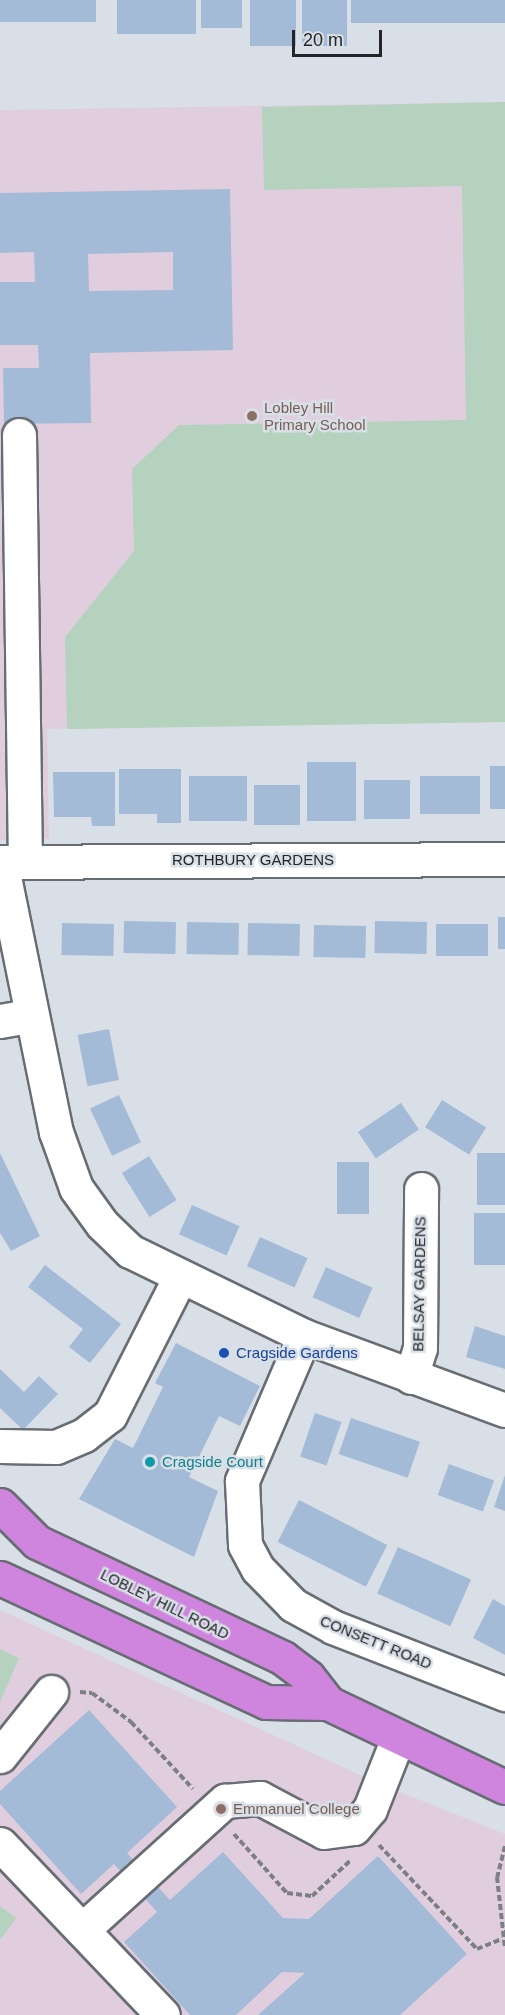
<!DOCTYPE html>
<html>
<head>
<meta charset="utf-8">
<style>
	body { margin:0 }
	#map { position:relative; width:505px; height:2015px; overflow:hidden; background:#d9dfe6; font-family:Arial,sans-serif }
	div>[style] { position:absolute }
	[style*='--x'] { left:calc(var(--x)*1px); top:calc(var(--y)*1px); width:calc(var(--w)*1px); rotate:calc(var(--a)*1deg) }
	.education>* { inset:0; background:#e0cedf }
	.green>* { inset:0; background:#b4d2bd }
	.building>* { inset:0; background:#a4bbd7; transform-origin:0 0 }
	.path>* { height:4px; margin-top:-2px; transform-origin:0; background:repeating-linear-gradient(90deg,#7c8085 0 6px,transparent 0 9px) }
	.roads { filter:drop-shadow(2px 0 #686d74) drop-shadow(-2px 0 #686d74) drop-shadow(0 2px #686d74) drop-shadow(0 -2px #686d74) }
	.minor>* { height:33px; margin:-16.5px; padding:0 16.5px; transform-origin:16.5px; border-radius:16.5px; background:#fff }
	.highway>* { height:33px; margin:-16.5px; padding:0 16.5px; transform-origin:16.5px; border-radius:16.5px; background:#cf85de }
	.dots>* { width:16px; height:16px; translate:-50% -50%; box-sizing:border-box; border:3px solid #d9dfe6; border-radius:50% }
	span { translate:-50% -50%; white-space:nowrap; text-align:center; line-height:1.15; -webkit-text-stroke:5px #d9dfe6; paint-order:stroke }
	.education-label { font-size:15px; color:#785e54 }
	.left { translate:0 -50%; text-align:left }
	.street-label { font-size:15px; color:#232528 }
	.transit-label { font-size:15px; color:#164399 }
	.culture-label { font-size:15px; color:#0d838f }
	.scale { position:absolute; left:292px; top:30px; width:90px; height:27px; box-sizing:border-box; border:3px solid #232528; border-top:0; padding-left:8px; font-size:18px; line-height:21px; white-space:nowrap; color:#232528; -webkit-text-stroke:4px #d9dfe6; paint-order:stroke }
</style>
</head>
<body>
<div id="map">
	<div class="education">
		<div style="clip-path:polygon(505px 102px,505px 722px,47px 729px,49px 839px,0 840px,0 110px)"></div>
		<div style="clip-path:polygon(0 1610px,380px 1784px,505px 1834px,505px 2015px,0 2015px)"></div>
	</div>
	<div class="green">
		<div style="clip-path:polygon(505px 102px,505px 722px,67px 729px,65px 637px,134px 551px,132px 469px,179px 425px,466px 420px,462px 186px,264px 190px,262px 107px)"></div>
		<div style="clip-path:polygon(0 1649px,19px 1658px,0 1702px)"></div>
		<div style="clip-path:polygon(0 1906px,16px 1918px,0 1940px)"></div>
	</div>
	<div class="building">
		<div style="left:0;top:0;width:96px;height:22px"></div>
		<div style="left:117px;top:0;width:79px;height:34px"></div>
		<div style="left:201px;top:0;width:41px;height:28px"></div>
		<div style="left:250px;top:0;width:46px;height:46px"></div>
		<div style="left:302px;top:0;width:45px;height:46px"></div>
		<div style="left:351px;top:0;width:154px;height:23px"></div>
		<div style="clip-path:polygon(evenodd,230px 189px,233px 350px,90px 353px,91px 423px,4px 424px,3px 368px,39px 368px,38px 345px,0 345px,0 282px,35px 282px,34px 252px,0 253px,0 193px,230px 189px,173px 252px,173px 290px,89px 291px,88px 254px,173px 252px)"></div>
		<div style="left:356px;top:762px;width:59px;height:49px;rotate:90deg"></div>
		<div style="left:490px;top:766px;width:15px;height:43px"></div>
		<div style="clip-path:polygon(119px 769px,181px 769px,181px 823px,157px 823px,157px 814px,119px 814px)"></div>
		<div style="clip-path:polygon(53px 772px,115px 772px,115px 826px,92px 826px,91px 817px,54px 817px)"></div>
		<div style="left:247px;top:776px;width:45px;height:58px;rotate:90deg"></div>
		<div style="left:420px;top:776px;width:60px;height:38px"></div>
		<div style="left:410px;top:780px;width:39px;height:46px;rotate:90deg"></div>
		<div style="left:254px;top:785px;width:46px;height:40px"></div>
		<div style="left:498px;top:917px;width:7px;height:32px"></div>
		<div style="left:124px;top:921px;width:52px;height:32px;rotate:1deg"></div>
		<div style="left:375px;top:921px;width:52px;height:32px;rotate:1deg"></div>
		<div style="left:187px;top:922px;width:52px;height:32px;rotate:1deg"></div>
		<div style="left:62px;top:923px;width:52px;height:32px;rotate:1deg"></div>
		<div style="left:248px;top:923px;width:52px;height:32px;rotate:1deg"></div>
		<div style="left:436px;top:924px;width:52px;height:32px"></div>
		<div style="left:314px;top:925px;width:52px;height:32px;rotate:1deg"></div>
		<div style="left:109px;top:1029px;width:52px;height:32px;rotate:79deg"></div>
		<div style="left:119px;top:1095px;width:52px;height:32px;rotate:65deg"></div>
		<div style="left:442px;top:1100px;width:52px;height:32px;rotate:32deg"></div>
		<div style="left:401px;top:1103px;width:32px;height:52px;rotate:56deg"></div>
		<div style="clip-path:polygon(0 1153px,40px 1236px,11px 1251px,0 1233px)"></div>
		<div style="left:477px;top:1153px;width:28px;height:52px"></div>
		<div style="left:149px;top:1156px;width:52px;height:32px;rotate:58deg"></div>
		<div style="left:337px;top:1162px;width:32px;height:52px"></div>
		<div style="left:192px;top:1205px;width:52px;height:32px;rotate:24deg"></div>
		<div style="left:474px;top:1213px;width:31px;height:52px"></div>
		<div style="left:260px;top:1237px;width:52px;height:32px;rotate:24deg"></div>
		<div style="clip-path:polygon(45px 1265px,121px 1324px,90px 1363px,69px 1347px,83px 1329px,28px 1287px)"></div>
		<div style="left:326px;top:1267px;width:51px;height:33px;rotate:24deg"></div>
		<div style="clip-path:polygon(475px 1326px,505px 1336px,505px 1369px,466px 1357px)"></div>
		<div style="clip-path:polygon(176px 1343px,260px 1386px,240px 1426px,219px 1416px,189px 1477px,218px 1491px,194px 1557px,79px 1499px,115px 1439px,133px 1448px,163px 1387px,155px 1383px)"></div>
		<div style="clip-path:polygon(0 1369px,24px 1392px,39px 1376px,58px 1394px,23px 1430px,0 1408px)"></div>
		<div style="left:315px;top:1413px;width:28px;height:46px;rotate:19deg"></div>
		<div style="left:351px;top:1418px;width:73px;height:38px;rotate:19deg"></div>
		<div style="left:449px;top:1464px;width:48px;height:33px;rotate:20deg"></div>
		<div style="clip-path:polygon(505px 1475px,505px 1511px,494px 1507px)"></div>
		<div style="left:299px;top:1500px;width:99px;height:47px;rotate:27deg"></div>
		<div style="left:398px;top:1547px;width:80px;height:51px;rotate:24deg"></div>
		<div style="clip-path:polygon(493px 1599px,505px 1606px,505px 1655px,473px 1638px)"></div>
		<div style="clip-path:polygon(89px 1710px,177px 1807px,127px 1853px,170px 1900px,223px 1852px,283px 1918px,309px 1919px,378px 1856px,467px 1954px,400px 2015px,258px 2015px,305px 1973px,282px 1972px,236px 2015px,190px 2015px,124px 1942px,157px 1912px,114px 1864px,81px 1894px,0 1804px,0 1791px)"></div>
	</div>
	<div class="path">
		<div style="--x:80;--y:1692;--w:12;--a:5"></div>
		<div style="--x:92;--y:1693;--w:49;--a:36.6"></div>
		<div style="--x:131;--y:1722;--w:91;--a:47.2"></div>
		<div style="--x:234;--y:1834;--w:79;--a:48.1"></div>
		<div style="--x:287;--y:1893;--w:25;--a:7"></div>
		<div style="--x:312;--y:1896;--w:53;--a:-42.7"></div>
		<div style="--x:379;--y:1845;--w:143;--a:46.7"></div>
		<div style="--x:477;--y:1949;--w:27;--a:-22"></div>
		<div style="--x:505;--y:1846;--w:32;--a:104"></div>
		<div style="--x:497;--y:1877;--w:71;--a:83.6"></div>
	</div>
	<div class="roads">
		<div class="minor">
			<div style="--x:19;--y:435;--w:427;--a:89.2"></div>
			<div style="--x:0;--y:862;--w:505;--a:-0.34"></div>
			<div style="--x:1;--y:862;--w:276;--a:78.5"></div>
			<div style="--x:56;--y:1132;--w:59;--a:70.3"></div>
			<div style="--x:76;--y:1188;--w:44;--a:54.2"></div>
			<div style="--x:102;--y:1224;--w:39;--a:44"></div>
			<div style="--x:130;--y:1251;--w:194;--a:26"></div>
			<div style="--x:304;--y:1336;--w:214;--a:20.2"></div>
			<div style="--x:0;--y:1021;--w:29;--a:-10"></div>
			<div style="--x:304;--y:1336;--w:158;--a:113.2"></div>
			<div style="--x:242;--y:1481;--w:64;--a:87.3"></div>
			<div style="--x:245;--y:1545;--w:27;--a:62"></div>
			<div style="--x:258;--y:1569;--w:50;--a:45.8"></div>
			<div style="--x:293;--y:1605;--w:46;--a:28.8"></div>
			<div style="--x:333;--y:1627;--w:185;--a:21.3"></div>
			<div style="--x:411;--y:1377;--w:30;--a:-73"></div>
			<div style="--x:420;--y:1348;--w:159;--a:-89.6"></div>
			<div style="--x:0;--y:1446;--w:56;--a:1"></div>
			<div style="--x:56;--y:1447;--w:30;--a:-23"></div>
			<div style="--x:84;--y:1435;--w:33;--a:-38"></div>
			<div style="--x:110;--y:1415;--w:155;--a:-63.1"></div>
			<div style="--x:0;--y:1756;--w:82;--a:-51.4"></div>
			<div style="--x:0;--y:1844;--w:236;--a:46.4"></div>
			<div style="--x:82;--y:1930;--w:193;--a:-42.1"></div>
			<div style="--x:225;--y:1801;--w:35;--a:-5"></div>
			<div style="--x:260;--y:1798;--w:72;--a:28"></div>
			<div style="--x:324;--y:1832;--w:30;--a:-8"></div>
			<div style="--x:354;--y:1828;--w:25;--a:-50"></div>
			<div style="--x:370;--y:1809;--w:76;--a:-68.5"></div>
		</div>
		<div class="highway">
			<div style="--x:0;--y:1505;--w:52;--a:45"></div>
			<div style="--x:37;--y:1542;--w:272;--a:25.2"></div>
			<div style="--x:283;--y:1658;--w:31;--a:37"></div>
			<div style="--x:308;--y:1677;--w:33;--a:52"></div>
			<div style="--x:328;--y:1703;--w:196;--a:25.4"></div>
			<div style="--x:0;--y:1578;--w:293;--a:25"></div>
			<div style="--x:266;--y:1702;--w:62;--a:0.9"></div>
		</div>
	</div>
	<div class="dots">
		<div style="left:252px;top:416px;background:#8d6e63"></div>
		<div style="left:224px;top:1353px;background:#1a4fb4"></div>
		<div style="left:150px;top:1462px;background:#0f9aa8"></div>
		<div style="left:221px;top:1809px;background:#8d6e63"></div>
	</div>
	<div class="education-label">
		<span class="left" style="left:264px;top:416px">Lobley Hill<br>Primary School</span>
		<span class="left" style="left:233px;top:1809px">Emmanuel College</span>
	</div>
	<div class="street-label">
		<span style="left:253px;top:860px">ROTHBURY GARDENS</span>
		<span style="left:419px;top:1284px;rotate:-89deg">BELSAY GARDENS</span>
		<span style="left:165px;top:1604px;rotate:26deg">LOBLEY HILL ROAD</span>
		<span style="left:376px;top:1642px;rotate:22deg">CONSETT ROAD</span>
	</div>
	<div class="transit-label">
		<span class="left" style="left:236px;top:1353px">Cragside Gardens</span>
	</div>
	<div class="culture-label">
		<span class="left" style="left:162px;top:1462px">Cragside Court</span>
	</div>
	<div class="scale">20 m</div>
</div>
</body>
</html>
